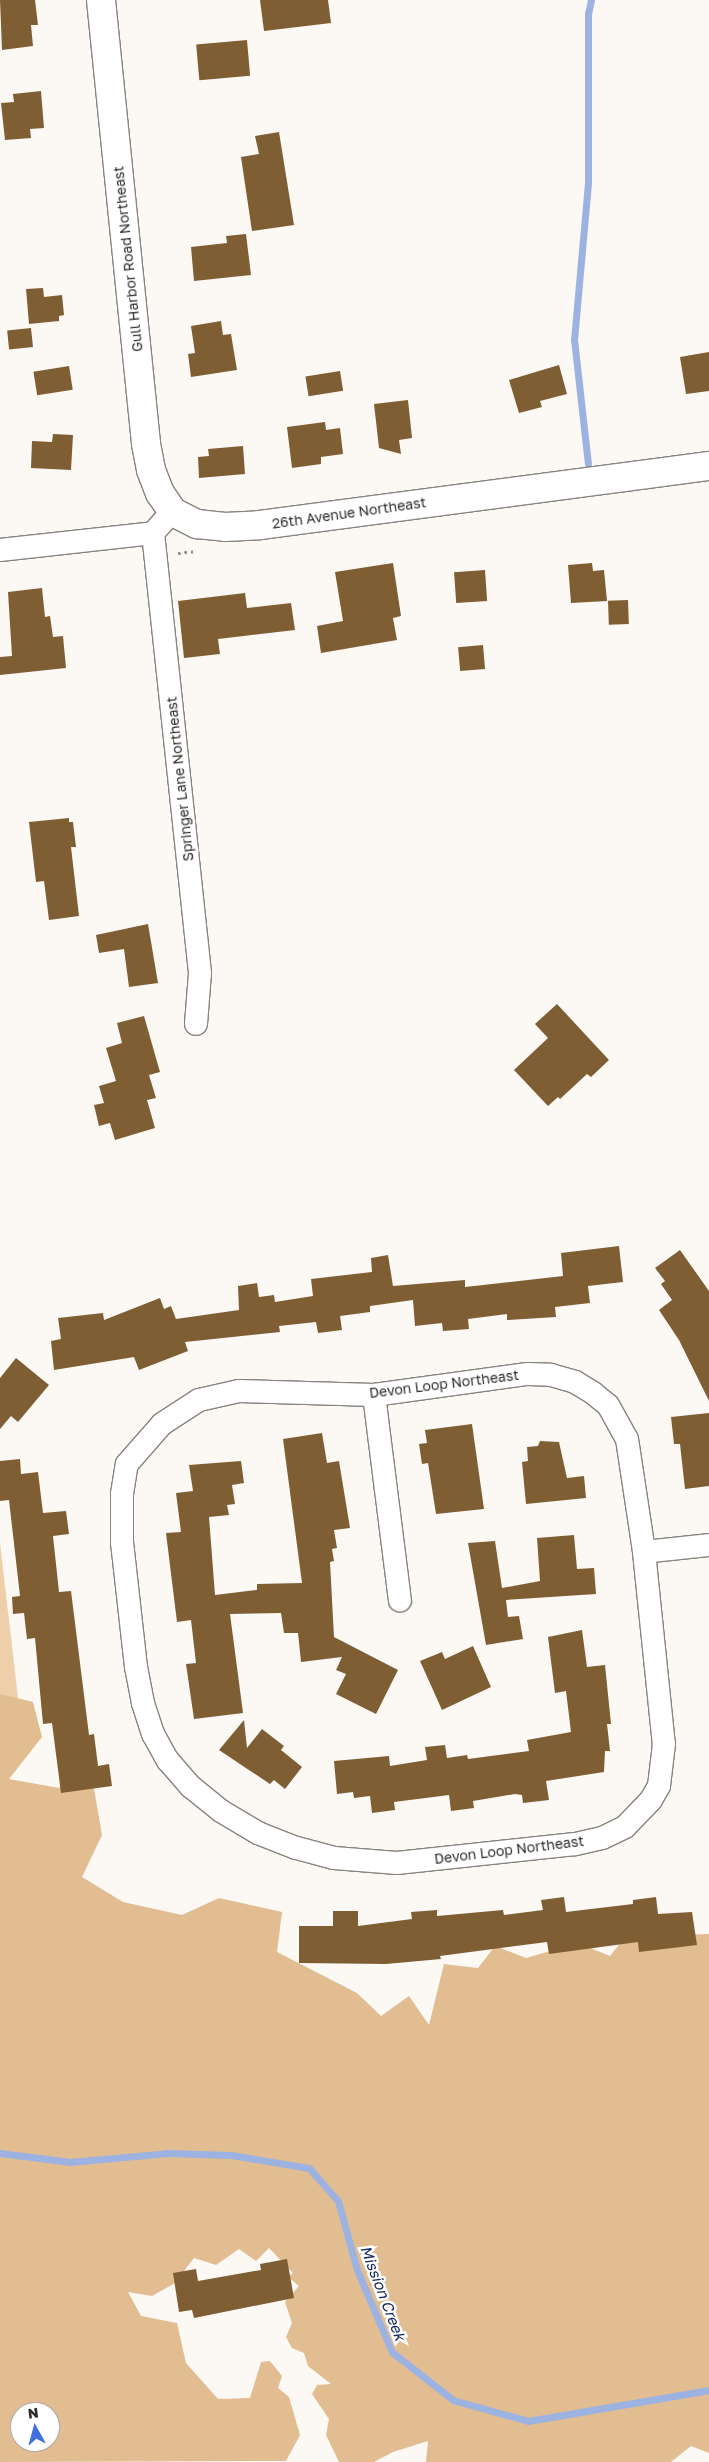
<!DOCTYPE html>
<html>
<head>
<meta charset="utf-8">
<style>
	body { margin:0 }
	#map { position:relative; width:709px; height:2462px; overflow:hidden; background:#fcf8f4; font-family:"Golos Text",sans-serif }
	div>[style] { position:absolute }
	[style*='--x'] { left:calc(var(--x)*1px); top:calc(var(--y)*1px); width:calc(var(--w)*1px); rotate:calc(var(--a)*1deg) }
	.green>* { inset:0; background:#eecfaa }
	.forest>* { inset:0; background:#e2bd91 }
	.stream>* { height:7px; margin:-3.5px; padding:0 3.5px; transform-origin:3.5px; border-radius:3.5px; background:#9cb3e2 }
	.building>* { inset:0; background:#7f5e34; transform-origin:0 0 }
	.path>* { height:3px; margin-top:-1.5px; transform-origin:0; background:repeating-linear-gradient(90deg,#918f8c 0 2.5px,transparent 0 6.5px) }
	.roads { filter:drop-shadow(1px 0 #87837f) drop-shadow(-1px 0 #87837f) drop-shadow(0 1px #87837f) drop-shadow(0 -1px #87837f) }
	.street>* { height:22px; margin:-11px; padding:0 11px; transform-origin:11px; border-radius:11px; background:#fff }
	.secondary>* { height:28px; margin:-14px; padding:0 14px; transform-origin:14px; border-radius:14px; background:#fff }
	span { translate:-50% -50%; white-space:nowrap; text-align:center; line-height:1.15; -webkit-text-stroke:5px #fff; paint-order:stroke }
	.street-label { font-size:14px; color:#2f2e2c }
	.water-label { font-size:15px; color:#132960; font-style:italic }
	.north { position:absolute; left:10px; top:2402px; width:50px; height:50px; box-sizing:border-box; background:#fff; border:1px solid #acabab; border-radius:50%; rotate:353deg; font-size:14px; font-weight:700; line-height:20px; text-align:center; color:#2f2e2c }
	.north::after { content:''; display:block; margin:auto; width:18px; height:22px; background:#4170e1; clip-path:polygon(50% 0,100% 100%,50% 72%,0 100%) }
</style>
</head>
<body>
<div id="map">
	<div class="green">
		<div style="clip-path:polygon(0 1543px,19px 1706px,0 1708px)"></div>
	</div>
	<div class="forest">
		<div style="clip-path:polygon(evenodd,0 1694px,33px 1702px,42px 1737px,9px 1779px,59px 1788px,63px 1780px,93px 1783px,102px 1835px,82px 1877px,123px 1902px,182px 1915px,219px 1898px,282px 1912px,277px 1952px,357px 1993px,381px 2016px,409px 1996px,429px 2025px,444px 1964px,478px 1968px,495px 1946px,526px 1958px,578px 1943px,610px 1956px,625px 1937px,709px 1934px,709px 2453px,691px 2446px,671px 2462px,426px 2462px,428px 2441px,393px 2452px,374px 2462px,339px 2462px,326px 2435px,329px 2419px,312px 2394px,317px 2385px,331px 2384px,308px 2366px,304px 2353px,292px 2348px,286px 2337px,292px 2323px,285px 2302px,299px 2286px,288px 2277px,293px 2273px,269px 2248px,256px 2261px,239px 2249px,216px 2265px,194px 2258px,175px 2283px,152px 2296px,128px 2292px,141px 2316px,177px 2323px,186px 2363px,218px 2399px,250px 2398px,261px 2362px,270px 2361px,282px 2376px,278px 2388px,289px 2397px,300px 2435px,286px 2461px,0 2462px,0 1694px,20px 2412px,50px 2412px,50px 2442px,20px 2442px,20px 2412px)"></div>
	</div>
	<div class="stream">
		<div style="--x:588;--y:464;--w:125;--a:-96.4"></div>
		<div style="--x:574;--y:340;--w:159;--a:-84.9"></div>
		<div style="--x:588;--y:182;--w:168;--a:-90"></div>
		<div style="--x:588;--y:14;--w:14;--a:-78"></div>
		<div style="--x:0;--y:2153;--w:71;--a:7.3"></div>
		<div style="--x:70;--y:2162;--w:98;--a:-5.2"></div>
		<div style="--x:168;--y:2153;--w:63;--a:1.8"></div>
		<div style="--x:231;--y:2155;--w:79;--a:9.5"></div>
		<div style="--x:309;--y:2168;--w:44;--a:48.7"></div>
		<div style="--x:338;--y:2201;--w:72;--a:74.6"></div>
		<div style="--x:357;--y:2270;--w:89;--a:66.9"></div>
		<div style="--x:392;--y:2352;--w:78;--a:38.2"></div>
		<div style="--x:453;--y:2400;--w:78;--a:15.6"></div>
		<div style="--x:528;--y:2421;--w:184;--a:-9.7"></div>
	</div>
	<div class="building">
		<div style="clip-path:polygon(0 0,35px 0,38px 25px,31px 25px,33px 46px,2px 50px)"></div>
		<div style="clip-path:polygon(260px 0,328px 0,331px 23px,264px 31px)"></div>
		<div style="left:247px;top:40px;width:36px;height:51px;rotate:85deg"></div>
		<div style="clip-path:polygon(41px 91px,44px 128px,30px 129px,31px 138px,5px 140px,1px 103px,14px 102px,13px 94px)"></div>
		<div style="clip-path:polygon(279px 132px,294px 225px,252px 231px,241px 157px,259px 154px,255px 136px)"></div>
		<div style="clip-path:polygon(246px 234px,251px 275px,194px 281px,191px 247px,227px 243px,226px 236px)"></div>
		<div style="clip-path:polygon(43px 288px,44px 297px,62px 295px,64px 315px,59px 316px,59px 321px,29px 324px,26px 289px)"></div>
		<div style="clip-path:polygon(221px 321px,223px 335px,231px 334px,237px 370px,191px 377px,188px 354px,195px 353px,191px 326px)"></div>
		<div style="left:31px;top:328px;width:19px;height:24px;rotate:84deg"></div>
		<div style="clip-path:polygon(709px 352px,709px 391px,686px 394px,680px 357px)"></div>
		<div style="clip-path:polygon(559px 365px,567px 394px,540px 401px,542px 407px,519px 413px,509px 380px)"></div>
		<div style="left:69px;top:366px;width:24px;height:36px;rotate:81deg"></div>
		<div style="left:340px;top:371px;width:20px;height:35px;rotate:81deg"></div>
		<div style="clip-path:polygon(408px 400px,412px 438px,399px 440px,401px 454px,379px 448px,374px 404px)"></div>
		<div style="clip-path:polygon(325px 422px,326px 430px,340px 428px,343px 454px,321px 457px,321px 464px,292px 468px,287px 427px)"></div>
		<div style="clip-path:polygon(53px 434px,73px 435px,71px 470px,31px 468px,32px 441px,52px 442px)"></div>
		<div style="clip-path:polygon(243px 446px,245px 474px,199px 478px,198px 457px,209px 456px,208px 449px)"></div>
		<div style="clip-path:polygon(393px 563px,401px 616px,393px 618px,397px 640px,321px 653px,317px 626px,343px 621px,335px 572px)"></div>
		<div style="clip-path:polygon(592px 563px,593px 571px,604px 570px,607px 601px,571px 603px,568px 565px)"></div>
		<div style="left:485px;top:570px;width:31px;height:31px;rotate:86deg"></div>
		<div style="clip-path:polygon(42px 588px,45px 617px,50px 616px,53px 637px,63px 636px,66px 668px,0 675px,0 657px,12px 656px,8px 592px)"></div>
		<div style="clip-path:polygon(245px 593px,247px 608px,291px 603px,295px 630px,218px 639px,220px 654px,184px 658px,178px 601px)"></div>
		<div style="left:628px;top:600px;width:24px;height:20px;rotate:88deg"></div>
		<div style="left:483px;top:645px;width:24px;height:25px;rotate:85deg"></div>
		<div style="clip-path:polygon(69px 818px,69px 822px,73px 822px,76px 847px,71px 847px,79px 916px,49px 920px,44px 881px,36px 882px,29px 822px)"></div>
		<div style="clip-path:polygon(148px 924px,158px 983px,129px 987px,124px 949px,99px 953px,96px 935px)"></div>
		<div style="clip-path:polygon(557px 1004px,609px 1060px,591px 1077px,587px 1074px,560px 1099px,558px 1097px,548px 1106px,514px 1070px,548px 1038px,535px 1024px)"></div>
		<div style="clip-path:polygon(144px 1016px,160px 1072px,149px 1075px,156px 1098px,147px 1100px,155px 1128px,115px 1140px,110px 1123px,99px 1126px,94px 1105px,104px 1103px,99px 1086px,116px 1081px,106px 1048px,122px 1043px,117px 1023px)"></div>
		<div style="clip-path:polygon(619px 1246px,623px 1282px,588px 1286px,590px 1303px,555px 1307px,556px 1317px,507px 1320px,507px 1314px,468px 1319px,469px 1329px,443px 1331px,442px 1323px,415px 1326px,413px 1300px,370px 1306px,370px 1312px,340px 1316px,342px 1330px,318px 1333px,316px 1322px,279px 1326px,280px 1332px,185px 1342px,188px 1351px,139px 1370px,134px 1357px,54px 1370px,51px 1341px,61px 1339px,58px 1318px,103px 1313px,104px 1320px,160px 1298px,164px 1309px,171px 1306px,176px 1319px,239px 1310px,238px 1286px,257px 1283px,259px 1297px,274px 1295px,275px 1302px,313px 1296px,311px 1279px,372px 1272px,371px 1258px,388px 1255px,393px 1286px,465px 1280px,465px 1287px,563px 1276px,561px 1253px)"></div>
		<div style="clip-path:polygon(680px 1250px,709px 1291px,709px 1401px,679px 1340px,659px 1310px,672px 1300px,661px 1284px,665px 1281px,655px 1268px)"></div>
		<div style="clip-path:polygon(16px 1358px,49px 1385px,18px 1422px,11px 1416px,0 1429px,0 1378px)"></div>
		<div style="clip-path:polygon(709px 1413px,709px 1486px,685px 1489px,680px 1444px,674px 1444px,671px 1417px)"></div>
		<div style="clip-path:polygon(472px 1424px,484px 1509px,436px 1514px,428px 1463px,422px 1464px,419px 1444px,427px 1443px,425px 1430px)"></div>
		<div style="clip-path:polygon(322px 1433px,327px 1463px,339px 1461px,350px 1528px,334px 1530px,337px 1548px,332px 1549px,334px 1561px,330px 1562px,334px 1637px,398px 1670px,376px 1714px,336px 1694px,346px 1674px,336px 1670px,342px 1657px,301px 1662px,298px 1633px,284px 1633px,281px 1613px,230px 1614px,243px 1713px,194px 1719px,186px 1664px,196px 1663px,191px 1620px,177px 1622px,166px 1533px,181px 1532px,176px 1493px,193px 1491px,189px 1465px,241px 1461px,244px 1483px,232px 1485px,235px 1504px,227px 1505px,229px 1515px,209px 1517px,215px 1595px,257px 1590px,257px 1584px,302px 1583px,283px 1439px)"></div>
		<div style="clip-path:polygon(540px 1441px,559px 1442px,567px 1478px,584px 1476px,586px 1498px,526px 1504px,522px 1462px,528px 1461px,527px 1447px,538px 1446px)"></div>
		<div style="clip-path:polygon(20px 1459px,21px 1474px,38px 1472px,43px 1513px,66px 1511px,69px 1534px,53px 1536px,59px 1592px,71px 1591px,89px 1735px,94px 1734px,98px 1766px,109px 1764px,112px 1786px,61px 1793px,52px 1723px,43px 1724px,35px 1638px,27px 1639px,24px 1613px,13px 1614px,12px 1597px,20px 1596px,9px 1500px,0 1501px,0 1461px)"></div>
		<div style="clip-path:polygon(574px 1535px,577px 1569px,594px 1568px,596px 1594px,506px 1600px,508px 1617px,519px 1616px,523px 1639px,486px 1645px,468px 1543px,495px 1541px,502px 1588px,540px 1581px,537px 1538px)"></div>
		<div style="clip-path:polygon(582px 1630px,587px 1667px,605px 1665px,611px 1724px,607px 1724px,610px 1751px,605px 1751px,604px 1772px,546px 1781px,549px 1800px,523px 1803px,522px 1795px,515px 1794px,473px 1801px,474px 1808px,451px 1811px,449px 1795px,394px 1802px,395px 1810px,372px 1813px,370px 1796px,354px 1798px,353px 1792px,337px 1794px,334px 1761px,389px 1756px,390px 1766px,427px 1760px,425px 1747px,445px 1745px,447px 1758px,467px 1755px,468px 1759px,529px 1751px,527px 1740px,571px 1732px,566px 1691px,555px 1693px,548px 1637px)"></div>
		<div style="clip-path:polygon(473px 1646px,491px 1687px,442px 1710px,420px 1661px,442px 1652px,445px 1659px)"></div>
		<div style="clip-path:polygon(244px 1720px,247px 1748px,262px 1729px,284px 1746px,281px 1750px,302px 1767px,285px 1789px,274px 1780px,270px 1784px,219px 1750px)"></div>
		<div style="clip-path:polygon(564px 1897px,566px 1912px,633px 1904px,633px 1900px,656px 1897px,658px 1914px,692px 1912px,697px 1945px,639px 1952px,638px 1942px,549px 1954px,547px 1942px,440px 1956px,441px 1959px,386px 1964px,299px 1963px,299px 1926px,333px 1926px,333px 1911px,358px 1911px,358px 1926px,412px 1919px,411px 1912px,437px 1910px,437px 1916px,503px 1910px,504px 1915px,543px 1910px,541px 1900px)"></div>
		<div style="clip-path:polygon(287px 2259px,294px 2298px,194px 2318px,192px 2310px,179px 2312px,173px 2273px,196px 2269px,198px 2281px,261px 2270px,260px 2264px)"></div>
	</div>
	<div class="path">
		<div style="--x:178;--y:553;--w:19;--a:-6"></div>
	</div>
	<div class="roads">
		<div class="street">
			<div style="--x:153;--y:533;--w:443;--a:83.9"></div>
			<div style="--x:200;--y:973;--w:51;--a:94.5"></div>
			<div style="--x:0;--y:550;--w:154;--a:-6.3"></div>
			<div style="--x:153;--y:533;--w:15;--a:-48"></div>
			<div style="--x:528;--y:1374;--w:23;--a:2"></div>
			<div style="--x:551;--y:1375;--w:25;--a:16"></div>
			<div style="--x:575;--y:1382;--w:21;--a:31"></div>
			<div style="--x:593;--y:1393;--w:19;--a:39"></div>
			<div style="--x:608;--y:1405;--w:39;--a:61"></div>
			<div style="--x:627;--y:1439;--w:114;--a:81.4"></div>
			<div style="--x:644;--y:1552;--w:193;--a:84.1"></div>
			<div style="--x:664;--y:1744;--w:42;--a:96.8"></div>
			<div style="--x:659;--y:1786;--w:16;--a:120"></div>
			<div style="--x:651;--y:1800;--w:37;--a:134"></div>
			<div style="--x:625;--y:1827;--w:25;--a:154"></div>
			<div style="--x:602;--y:1838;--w:28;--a:167"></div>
			<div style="--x:575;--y:1844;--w:179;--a:173.9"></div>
			<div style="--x:397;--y:1863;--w:63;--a:-175.5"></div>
			<div style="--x:334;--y:1858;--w:39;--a:-165"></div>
			<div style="--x:296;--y:1848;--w:41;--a:-158.5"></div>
			<div style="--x:258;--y:1833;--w:43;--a:-149.3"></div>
			<div style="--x:221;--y:1811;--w:38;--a:-141"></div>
			<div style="--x:191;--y:1787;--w:35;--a:-131"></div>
			<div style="--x:168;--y:1761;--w:31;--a:-119"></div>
			<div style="--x:153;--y:1734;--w:33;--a:-108"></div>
			<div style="--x:143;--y:1703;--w:37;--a:-101"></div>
			<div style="--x:136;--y:1667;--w:125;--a:-96.4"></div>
			<div style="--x:122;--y:1543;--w:49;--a:-90"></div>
			<div style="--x:122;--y:1494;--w:30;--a:-81"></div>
			<div style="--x:127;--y:1464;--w:53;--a:-48.8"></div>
			<div style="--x:162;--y:1424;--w:44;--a:-33"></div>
			<div style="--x:199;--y:1400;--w:41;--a:-12.7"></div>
			<div style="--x:239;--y:1391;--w:135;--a:1.7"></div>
			<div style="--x:374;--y:1395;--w:155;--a:-7.8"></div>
			<div style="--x:374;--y:1395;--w:207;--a:82.8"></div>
			<div style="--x:644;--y:1552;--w:65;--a:-6.1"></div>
		</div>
		<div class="secondary">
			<div style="--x:101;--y:0;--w:446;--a:84.2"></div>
			<div style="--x:146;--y:444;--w:26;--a:79"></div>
			<div style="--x:151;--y:470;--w:25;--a:69"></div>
			<div style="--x:160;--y:493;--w:23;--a:56"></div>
			<div style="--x:173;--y:512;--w:27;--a:27"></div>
			<div style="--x:197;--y:524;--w:28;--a:6"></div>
			<div style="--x:225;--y:527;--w:35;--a:-3"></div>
			<div style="--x:260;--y:525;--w:453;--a:-7.5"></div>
		</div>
	</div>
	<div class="street-label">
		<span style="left:128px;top:259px;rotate:-96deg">Gull Harbor Road Northeast</span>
		<span style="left:349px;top:513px;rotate:-8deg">26th Avenue Northeast</span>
		<span style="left:180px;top:779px;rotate:-96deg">Springer Lane Northeast</span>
		<span style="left:444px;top:1384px;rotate:-7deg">Devon Loop Northeast</span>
		<span style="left:509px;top:1850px;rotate:-7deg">Devon Loop Northeast</span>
	</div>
	<div class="water-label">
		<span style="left:383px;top:2293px;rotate:69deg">Mission Creek</span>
	</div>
	<div class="north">N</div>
</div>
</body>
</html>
